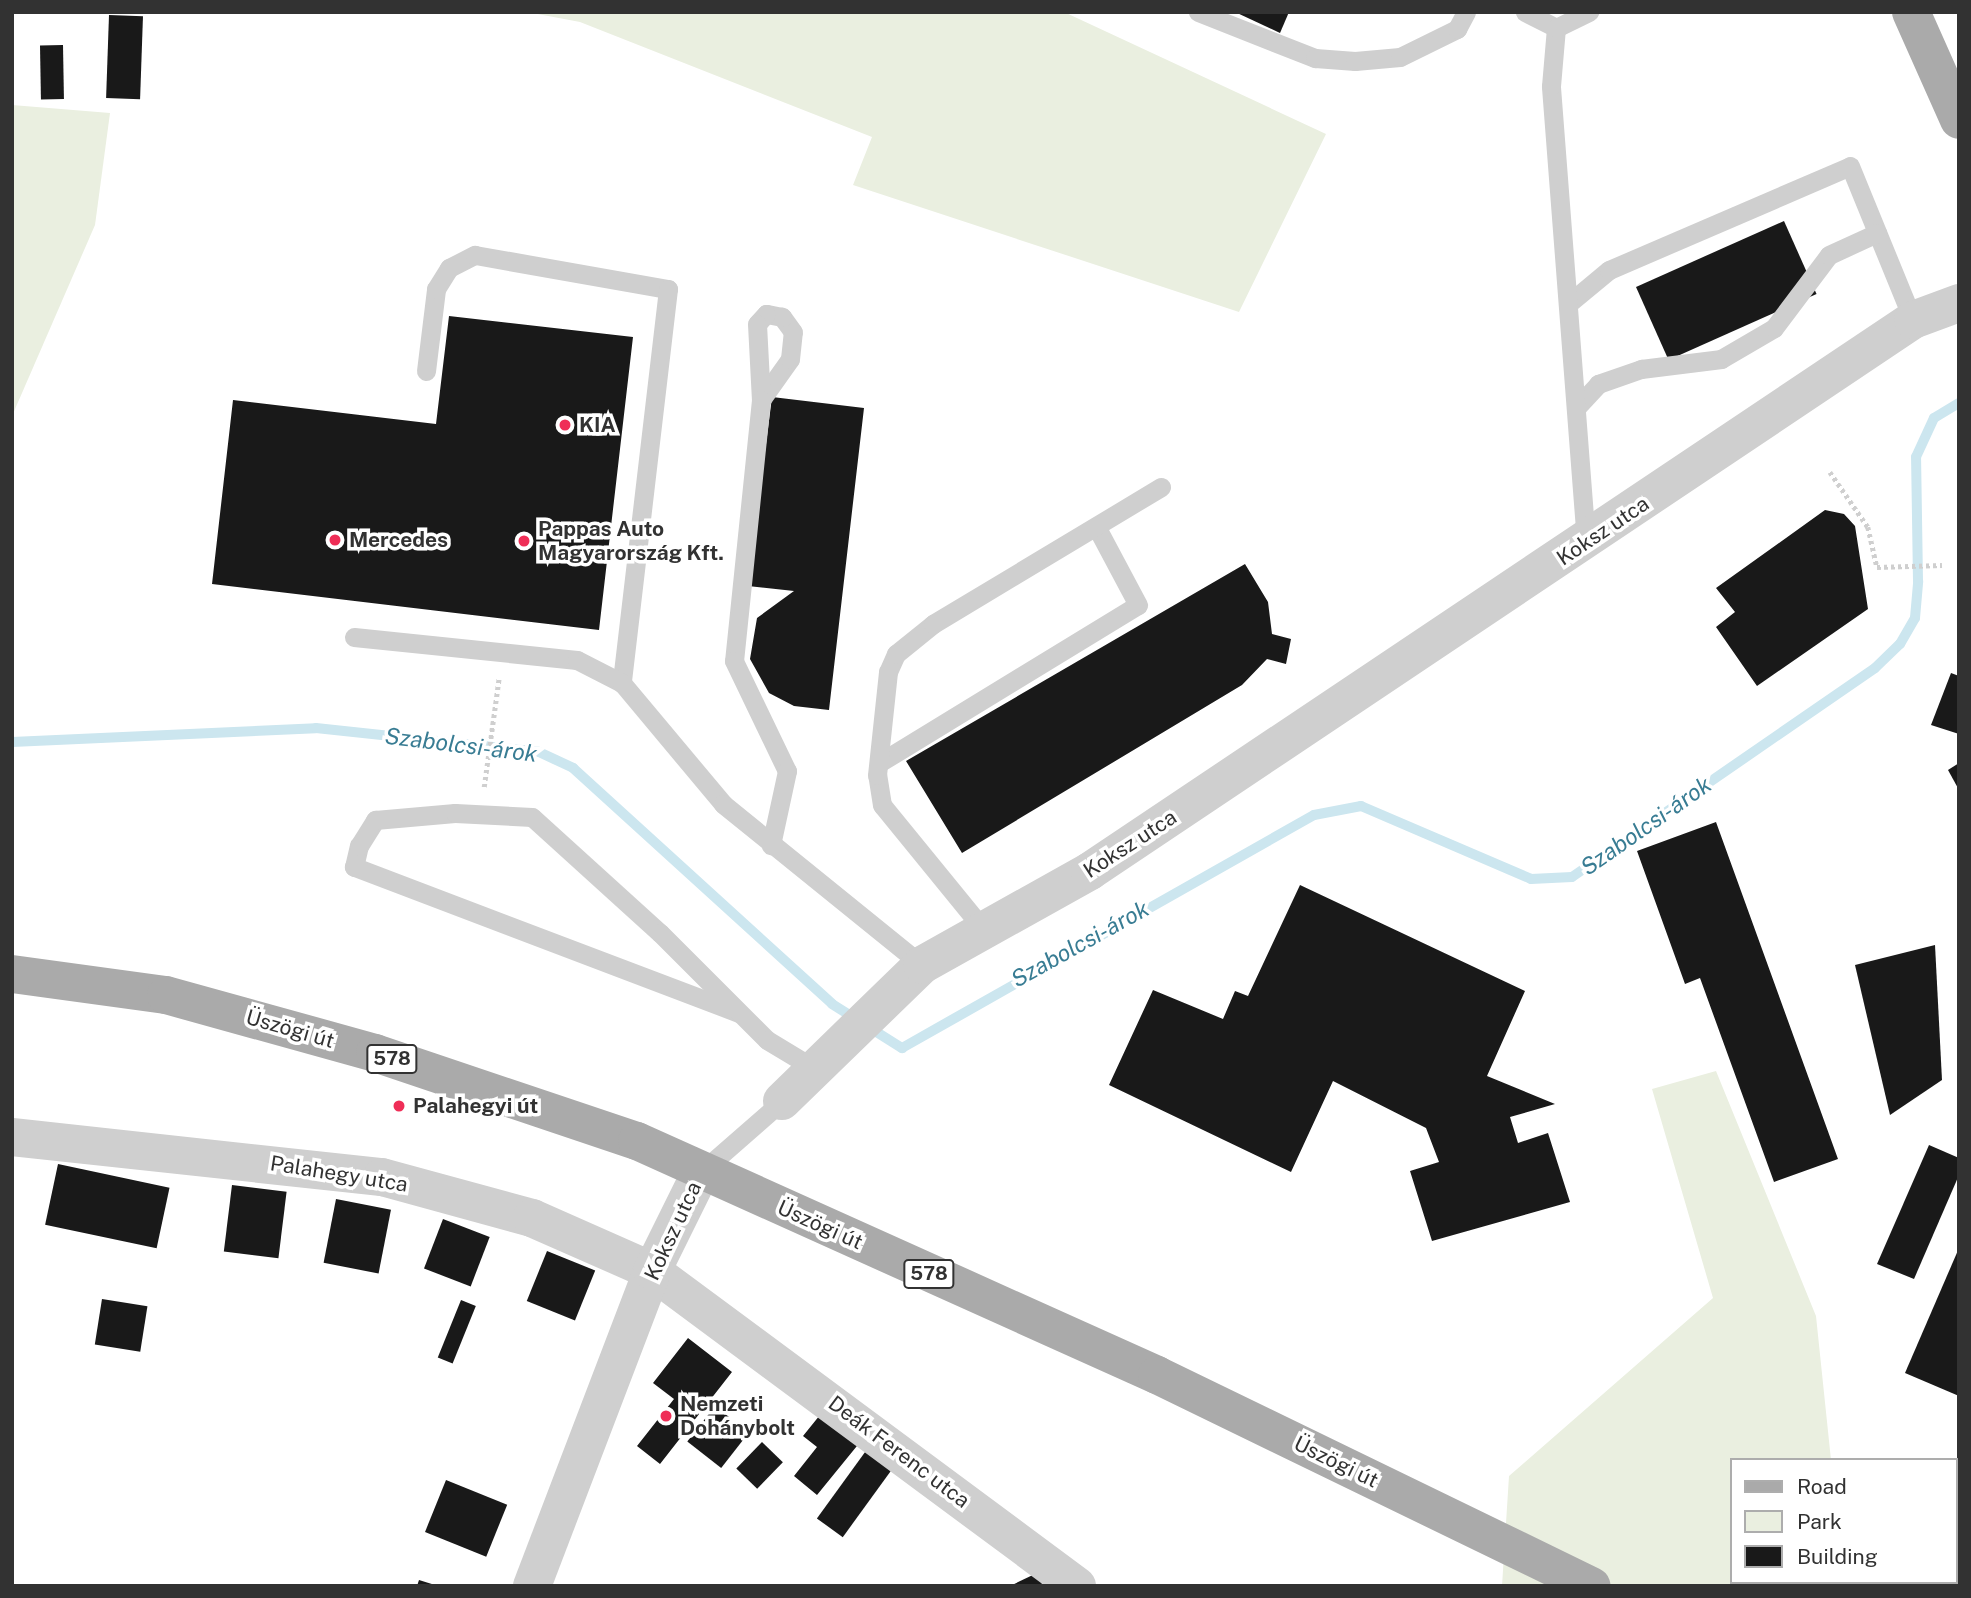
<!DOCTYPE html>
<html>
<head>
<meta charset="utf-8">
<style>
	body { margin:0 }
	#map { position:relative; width:1971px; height:1598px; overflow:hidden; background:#fff; font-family:"Public Sans",sans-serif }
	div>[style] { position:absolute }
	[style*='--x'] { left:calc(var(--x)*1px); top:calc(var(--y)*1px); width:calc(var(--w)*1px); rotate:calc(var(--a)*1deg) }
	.green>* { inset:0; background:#eaefe0 }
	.stream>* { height:10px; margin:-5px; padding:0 5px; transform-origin:5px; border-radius:5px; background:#cce6ef }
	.building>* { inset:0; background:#191919; transform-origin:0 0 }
	.path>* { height:4.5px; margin-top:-2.25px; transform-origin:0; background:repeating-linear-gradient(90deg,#cfcfcf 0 3.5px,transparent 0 7px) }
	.service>* { height:19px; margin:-9.5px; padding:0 9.5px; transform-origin:9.5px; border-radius:9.5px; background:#cfcfcf }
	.minor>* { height:38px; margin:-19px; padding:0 19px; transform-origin:19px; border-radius:19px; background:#cfcfcf }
	.primary>* { height:38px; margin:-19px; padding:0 19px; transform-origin:19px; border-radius:19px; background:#aaa }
	.dots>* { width:19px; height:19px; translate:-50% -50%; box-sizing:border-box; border:4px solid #fff; border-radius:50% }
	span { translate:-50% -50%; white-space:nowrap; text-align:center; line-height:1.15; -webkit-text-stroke:7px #fff; paint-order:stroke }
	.shield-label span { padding:2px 5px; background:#fff; border:2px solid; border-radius:5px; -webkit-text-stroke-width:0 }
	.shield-label { font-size:19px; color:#323232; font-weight:700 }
	.poi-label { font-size:21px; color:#323232; font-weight:700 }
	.left { translate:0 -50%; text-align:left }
	.street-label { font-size:21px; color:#323232 }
	.water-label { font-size:23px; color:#387c93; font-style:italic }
	.frame { position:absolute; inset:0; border:14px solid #323232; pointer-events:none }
	.legend { position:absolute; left:1730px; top:1458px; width:228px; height:126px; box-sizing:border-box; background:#fff; border:2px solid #adadad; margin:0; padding:9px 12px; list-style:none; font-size:21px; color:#323232 }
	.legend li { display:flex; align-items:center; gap:14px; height:35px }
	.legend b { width:35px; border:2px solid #adadad }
</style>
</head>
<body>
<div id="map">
	<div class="green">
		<div style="clip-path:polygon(527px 12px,1064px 12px,1326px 134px,1239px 312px,853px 185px,872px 137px,580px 22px)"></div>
		<div style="clip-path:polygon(12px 105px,110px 113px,95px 225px,12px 416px)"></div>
		<div style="clip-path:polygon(1716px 1071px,1816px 1316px,1831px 1460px,1731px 1460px,1731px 1582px,1860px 1586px,1502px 1586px,1509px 1476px,1713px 1298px,1652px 1089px)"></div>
	</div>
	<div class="stream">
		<div style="--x:12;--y:742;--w:304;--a:-2.6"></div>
		<div style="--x:316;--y:728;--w:224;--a:6.1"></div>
		<div style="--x:539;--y:752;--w:38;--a:25"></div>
		<div style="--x:573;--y:768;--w:350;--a:42.3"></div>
		<div style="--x:832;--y:1004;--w:83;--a:32.2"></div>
		<div style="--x:902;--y:1048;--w:473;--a:-29.5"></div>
		<div style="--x:1314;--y:815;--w:48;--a:-10.8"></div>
		<div style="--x:1361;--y:806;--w:185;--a:23.2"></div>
		<div style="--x:1531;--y:879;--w:41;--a:-2.8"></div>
		<div style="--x:1572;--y:877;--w:368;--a:-34.6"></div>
		<div style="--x:1875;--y:668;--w:35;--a:-44"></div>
		<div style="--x:1900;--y:644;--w:30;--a:-60"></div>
		<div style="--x:1915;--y:618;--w:37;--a:-85"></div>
		<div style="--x:1918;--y:581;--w:124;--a:-90.9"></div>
		<div style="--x:1916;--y:457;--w:43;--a:-65.2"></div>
		<div style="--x:1934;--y:418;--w:29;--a:-31"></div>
	</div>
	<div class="building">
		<div style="clip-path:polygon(1235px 12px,1289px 12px,1280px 33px)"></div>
		<div style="left:109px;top:15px;width:34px;height:83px;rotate:2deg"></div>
		<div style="left:63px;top:45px;width:54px;height:23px;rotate:89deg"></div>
		<div style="left:1784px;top:221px;width:80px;height:162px;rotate:66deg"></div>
		<div style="clip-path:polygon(449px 316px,633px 337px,599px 630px,212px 584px,233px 400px,436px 424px)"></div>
		<div style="clip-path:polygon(772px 397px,864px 408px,829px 710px,794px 706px,769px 693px,750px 659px,757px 618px,794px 591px,748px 586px)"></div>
		<div style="clip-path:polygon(1825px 510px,1844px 514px,1855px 526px,1868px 609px,1757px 686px,1716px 627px,1735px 612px,1716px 588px)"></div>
		<div style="clip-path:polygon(1245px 564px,1268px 602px,1272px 634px,1291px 639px,1286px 664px,1267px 659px,1242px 685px,962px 853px,906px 761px)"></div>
		<div style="clip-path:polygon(1951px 673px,1959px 676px,1959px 734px,1931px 725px)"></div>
		<div style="clip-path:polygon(1959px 763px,1959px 790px,1948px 770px)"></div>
		<div style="clip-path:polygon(1716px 822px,1838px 1159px,1774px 1182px,1700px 978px,1685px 984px,1637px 851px)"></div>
		<div style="clip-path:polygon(1300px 885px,1525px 991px,1487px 1076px,1555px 1104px,1510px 1117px,1518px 1143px,1548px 1133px,1570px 1202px,1432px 1241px,1410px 1171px,1439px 1162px,1426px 1128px,1333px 1081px,1291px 1172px,1109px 1085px,1153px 990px,1223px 1019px,1235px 991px,1248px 996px)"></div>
		<div style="clip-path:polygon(1935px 945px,1942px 1080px,1890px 1115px,1855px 965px)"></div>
		<div style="clip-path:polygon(1929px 1145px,1959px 1158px,1959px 1175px,1914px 1279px,1877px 1264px)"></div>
		<div style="left:58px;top:1164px;width:114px;height:62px;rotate:12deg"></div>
		<div style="left:232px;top:1185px;width:55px;height:67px;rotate:7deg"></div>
		<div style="left:336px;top:1199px;width:56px;height:65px;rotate:11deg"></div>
		<div style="left:443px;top:1219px;width:50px;height:53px;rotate:21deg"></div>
		<div style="clip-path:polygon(1959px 1248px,1959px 1396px,1905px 1373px)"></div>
		<div style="left:547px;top:1251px;width:52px;height:54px;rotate:22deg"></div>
		<div style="left:102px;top:1299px;width:46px;height:46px;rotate:9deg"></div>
		<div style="left:461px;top:1300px;width:16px;height:62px;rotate:22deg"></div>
		<div style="clip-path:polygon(688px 1338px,732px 1372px,660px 1464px,637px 1446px,674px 1399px,653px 1383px)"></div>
		<div style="left:715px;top:1406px;width:43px;height:45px;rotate:38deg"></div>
		<div style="clip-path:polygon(824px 1410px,861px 1441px,817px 1495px,794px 1476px,817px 1447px,803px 1436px)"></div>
		<div style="left:762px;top:1442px;width:29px;height:37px;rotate:44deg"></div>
		<div style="left:868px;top:1448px;width:32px;height:87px;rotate:36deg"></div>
		<div style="left:446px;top:1480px;width:66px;height:56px;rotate:22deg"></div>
		<div style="clip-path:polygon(1037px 1573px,1043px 1586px,1010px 1586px)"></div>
		<div style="clip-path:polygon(419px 1580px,435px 1585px,435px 1586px,417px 1586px)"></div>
	</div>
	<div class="path">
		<div style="--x:1830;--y:472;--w:67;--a:55.4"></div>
		<div style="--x:1868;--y:527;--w:41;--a:77.3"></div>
		<div style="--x:1877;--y:567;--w:65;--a:-1.8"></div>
		<div style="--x:484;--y:787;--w:110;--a:-82.2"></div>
	</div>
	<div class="service">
		<div style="--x:1198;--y:12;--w:126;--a:21.5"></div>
		<div style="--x:1315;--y:58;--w:40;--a:4.3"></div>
		<div style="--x:1355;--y:61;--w:45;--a:-5.1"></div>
		<div style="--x:1400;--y:57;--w:64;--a:-26.2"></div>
		<div style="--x:1457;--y:29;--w:19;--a:-62"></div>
		<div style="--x:1525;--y:12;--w:35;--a:27"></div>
		<div style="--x:1568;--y:304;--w:53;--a:-39.7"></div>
		<div style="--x:1609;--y:270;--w:262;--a:-23.3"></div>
		<div style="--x:1850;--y:166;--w:166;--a:67.8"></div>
		<div style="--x:426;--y:371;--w:83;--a:-83"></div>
		<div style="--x:436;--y:289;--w:25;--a:-58"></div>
		<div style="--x:449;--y:268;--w:29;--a:-27"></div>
		<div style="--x:475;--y:255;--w:196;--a:10"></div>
		<div style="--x:668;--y:289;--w:397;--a:96.7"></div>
		<div style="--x:761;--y:400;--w:50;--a:-54.7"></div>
		<div style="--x:790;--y:359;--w:27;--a:-84"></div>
		<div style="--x:793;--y:332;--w:19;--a:-126"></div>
		<div style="--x:782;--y:317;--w:16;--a:-169"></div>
		<div style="--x:766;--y:314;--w:13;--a:132"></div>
		<div style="--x:757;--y:324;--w:76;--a:87"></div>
		<div style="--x:761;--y:400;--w:262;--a:95.9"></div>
		<div style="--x:734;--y:661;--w:122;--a:64.3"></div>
		<div style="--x:787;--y:771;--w:76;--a:102.2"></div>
		<div style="--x:1576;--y:408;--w:33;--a:-47"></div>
		<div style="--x:1598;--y:384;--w:46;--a:-19.2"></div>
		<div style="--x:1641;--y:369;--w:81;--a:-7.1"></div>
		<div style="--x:1721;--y:359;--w:61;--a:-30.3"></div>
		<div style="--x:1774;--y:328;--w:91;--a:-53"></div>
		<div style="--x:1829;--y:255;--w:53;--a:-24.6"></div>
		<div style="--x:1586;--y:542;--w:457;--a:-94.4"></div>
		<div style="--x:1551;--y:86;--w:58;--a:-85.1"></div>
		<div style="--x:1556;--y:28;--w:37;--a:-26"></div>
		<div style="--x:354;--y:637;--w:224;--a:5.9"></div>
		<div style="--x:577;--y:660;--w:51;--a:27.1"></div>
		<div style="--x:622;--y:683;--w:158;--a:50.1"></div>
		<div style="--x:723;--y:804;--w:256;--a:39"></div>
		<div style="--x:879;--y:763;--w:303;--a:-31.4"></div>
		<div style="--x:1138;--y:605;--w:89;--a:-118"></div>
		<div style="--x:984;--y:930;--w:161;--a:-129.2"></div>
		<div style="--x:882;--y:805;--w:30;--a:-99"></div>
		<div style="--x:877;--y:775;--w:104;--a:-83.9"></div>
		<div style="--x:888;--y:672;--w:20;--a:-66"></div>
		<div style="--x:896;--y:654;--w:48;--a:-39"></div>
		<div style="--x:933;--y:624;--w:266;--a:-31"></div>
		<div style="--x:739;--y:1013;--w:412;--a:-159.2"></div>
		<div style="--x:354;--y:867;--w:22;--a:-77"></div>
		<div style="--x:359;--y:846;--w:31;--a:-58"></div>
		<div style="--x:375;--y:820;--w:80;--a:-5"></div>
		<div style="--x:455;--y:813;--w:77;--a:3"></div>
		<div style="--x:532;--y:817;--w:173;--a:42.2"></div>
		<div style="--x:660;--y:933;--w:151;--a:45"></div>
		<div style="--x:767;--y:1040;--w:56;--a:31.1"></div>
		<div style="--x:701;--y:1172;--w:108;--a:-41.2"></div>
	</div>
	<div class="minor">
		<div style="--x:782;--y:1101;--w:195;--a:-44.2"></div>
		<div style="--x:922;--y:965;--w:193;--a:-29.2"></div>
		<div style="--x:1090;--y:871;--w:990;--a:-33.8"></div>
		<div style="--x:1913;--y:320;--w:49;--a:-20.3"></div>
		<div style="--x:12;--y:1137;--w:372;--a:6.2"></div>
		<div style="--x:382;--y:1177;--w:156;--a:15.3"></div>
		<div style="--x:532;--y:1218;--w:131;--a:23.8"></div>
		<div style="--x:652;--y:1271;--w:529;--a:36.54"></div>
		<div style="--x:532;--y:1586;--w:337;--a:-69.1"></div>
		<div style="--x:652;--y:1271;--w:110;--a:-63.7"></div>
	</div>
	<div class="primary">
		<div style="--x:1911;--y:12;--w:118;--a:66"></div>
		<div style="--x:12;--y:974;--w:155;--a:7.8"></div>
		<div style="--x:166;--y:995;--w:217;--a:15.5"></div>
		<div style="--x:375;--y:1053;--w:276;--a:18.6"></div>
		<div style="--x:637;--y:1141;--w:570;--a:24.23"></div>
		<div style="--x:1157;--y:1375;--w:483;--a:25.9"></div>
	</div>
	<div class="dots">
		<div style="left:565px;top:425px;background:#ef2e57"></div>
		<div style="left:335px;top:540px;background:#ef2e57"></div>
		<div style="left:524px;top:541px;background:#ef2e57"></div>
		<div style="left:399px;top:1106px;background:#ef2e57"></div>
		<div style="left:666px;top:1416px;background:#ef2e57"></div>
	</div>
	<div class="shield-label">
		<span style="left:392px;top:1059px">578</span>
		<span style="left:929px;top:1274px">578</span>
	</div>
	<div class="poi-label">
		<span class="left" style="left:579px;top:425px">KIA</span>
		<span class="left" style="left:538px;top:541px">Pappas Auto<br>Magyarország Kft.</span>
		<span class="left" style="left:349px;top:540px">Mercedes</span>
		<span class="left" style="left:413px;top:1106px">Palahegyi út</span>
		<span class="left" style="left:680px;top:1416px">Nemzeti<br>Dohánybolt</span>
	</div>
	<div class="street-label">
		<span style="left:1603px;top:531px;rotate:-34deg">Koksz utca</span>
		<span style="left:1130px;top:844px;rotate:-33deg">Koksz utca</span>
		<span style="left:290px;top:1029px;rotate:16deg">Üszögi út</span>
		<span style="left:339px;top:1174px;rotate:9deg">Palahegy utca</span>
		<span style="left:820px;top:1225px;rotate:24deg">Üszögi út</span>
		<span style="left:673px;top:1231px;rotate:-65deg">Koksz utca</span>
		<span style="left:899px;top:1452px;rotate:37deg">Deák Ferenc utca</span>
		<span style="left:1336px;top:1462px;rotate:26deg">Üszögi út</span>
	</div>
	<div class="water-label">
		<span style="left:461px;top:745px;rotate:7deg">Szabolcsi-árok</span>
		<span style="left:1646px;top:826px;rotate:-35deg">Szabolcsi-árok</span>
		<span style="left:1080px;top:944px;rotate:-29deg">Szabolcsi-árok</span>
	</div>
	<div class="frame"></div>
	<ul class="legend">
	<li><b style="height:9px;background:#aaa"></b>Road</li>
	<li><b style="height:19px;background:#eaefe0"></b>Park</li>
	<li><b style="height:19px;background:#191919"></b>Building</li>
	</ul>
</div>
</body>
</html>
